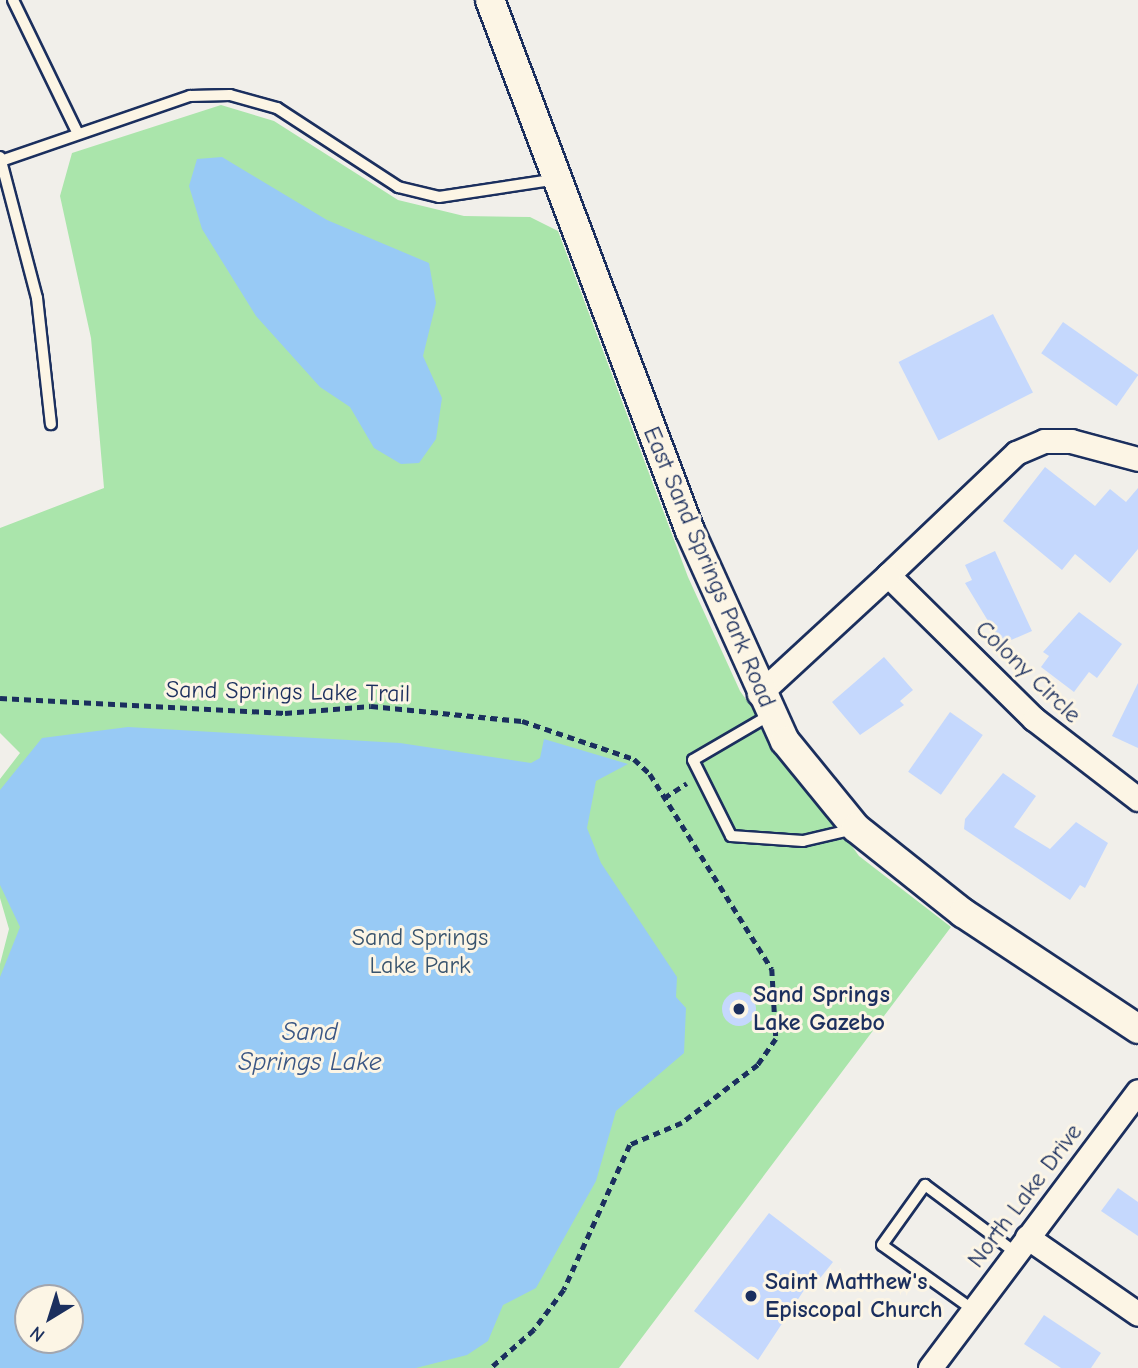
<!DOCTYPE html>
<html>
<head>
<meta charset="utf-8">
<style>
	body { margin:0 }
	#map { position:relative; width:1138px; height:1368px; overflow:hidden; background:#f1efea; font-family:"Comic Neue",sans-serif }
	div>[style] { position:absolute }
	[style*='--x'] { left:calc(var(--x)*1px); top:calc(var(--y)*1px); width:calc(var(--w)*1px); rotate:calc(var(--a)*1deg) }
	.green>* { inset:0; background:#aae5ab }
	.water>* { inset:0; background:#98caf5 }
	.building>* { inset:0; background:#c5d8fd; transform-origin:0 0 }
	.round { border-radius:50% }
	.path>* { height:4.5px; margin-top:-2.25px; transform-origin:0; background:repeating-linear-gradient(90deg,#1b2f5e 0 7px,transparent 0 12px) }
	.roads { filter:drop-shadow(2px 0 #1b2f5e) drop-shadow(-2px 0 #1b2f5e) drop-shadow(0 2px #1b2f5e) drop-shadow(0 -2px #1b2f5e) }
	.service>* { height:10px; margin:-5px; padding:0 5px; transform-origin:5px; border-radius:5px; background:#fcf5e5 }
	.minor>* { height:23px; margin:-11.5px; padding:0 11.5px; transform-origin:11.5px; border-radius:11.5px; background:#fcf5e5 }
	.tertiary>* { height:28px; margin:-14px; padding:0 14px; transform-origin:14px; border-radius:14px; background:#fcf5e5 }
	.dots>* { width:19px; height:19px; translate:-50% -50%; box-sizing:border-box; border:4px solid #fcf5e5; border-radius:50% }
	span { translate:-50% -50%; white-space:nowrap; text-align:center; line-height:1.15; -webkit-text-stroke:6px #fcf5e5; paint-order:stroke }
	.street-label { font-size:24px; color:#1b2f5e }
	.park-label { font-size:24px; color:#38536d }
	.poi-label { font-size:24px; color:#1b2f5e; font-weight:700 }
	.left { translate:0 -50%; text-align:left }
	.water-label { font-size:26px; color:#3a5684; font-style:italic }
	.north { position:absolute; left:14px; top:1284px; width:70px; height:70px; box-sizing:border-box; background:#fcf5e5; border:2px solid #a2a6af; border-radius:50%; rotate:218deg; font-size:19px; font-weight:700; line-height:28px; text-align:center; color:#1b2f5e }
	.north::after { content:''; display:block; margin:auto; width:24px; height:32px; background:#1b2f5e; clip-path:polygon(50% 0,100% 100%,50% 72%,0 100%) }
</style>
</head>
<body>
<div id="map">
	<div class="green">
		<div style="clip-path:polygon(evenodd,221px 105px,274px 121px,398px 200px,464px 216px,530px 217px,558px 231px,688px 577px,740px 691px,859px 856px,951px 927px,619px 1368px,0 1368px,0 964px,9px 929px,0 898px,0 779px,20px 753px,0 733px,0 528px,104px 488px,91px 338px,60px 196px,72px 153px,221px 105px,28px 1298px,70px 1298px,70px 1340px,28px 1340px,28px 1298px)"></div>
	</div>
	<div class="water">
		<div style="clip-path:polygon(222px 157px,327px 220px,429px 263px,436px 303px,423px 356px,442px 398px,436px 439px,419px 463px,401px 464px,374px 448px,350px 407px,320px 387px,256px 316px,202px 229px,189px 186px,197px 159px)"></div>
		<div style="clip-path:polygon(evenodd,128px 727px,400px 743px,531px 763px,540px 758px,544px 739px,628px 764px,596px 781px,587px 828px,601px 863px,677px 977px,676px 997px,686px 1008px,684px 1053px,616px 1111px,596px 1181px,536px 1288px,503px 1305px,488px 1341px,467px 1355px,416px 1368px,0 1368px,0 977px,20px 927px,0 885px,0 790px,42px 738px,128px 727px,70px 1298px,70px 1340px,28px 1340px,28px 1298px,70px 1298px)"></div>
	</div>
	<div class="building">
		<div style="left:993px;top:314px;width:88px;height:106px;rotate:63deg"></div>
		<div style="left:1063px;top:322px;width:92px;height:38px;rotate:35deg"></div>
		<div style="clip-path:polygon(1045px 467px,1095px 506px,1110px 489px,1126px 502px,1138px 488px,1138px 549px,1110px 583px,1075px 554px,1062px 570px,1003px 521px)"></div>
		<div style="clip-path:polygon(995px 551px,1032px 631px,1002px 644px,965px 583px,972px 580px,965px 565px)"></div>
		<div style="clip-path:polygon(1079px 612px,1122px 644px,1097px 678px,1089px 672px,1074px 692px,1041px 667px,1049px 656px,1043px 652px)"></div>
		<div style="clip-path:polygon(884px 657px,913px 690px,900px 701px,904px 705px,860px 735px,832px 702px)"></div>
		<div style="clip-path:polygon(1138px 683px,1138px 748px,1112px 736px)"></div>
		<div style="left:950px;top:712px;width:40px;height:73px;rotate:35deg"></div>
		<div style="clip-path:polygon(1003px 773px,1036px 796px,1014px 827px,1050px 849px,1076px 822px,1108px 843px,1085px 888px,1080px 885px,1070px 900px,964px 829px,965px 819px)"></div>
		<div class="round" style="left:722px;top:992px;width:34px;height:34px"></div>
		<div style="clip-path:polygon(1118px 1188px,1138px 1202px,1138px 1236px,1101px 1211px)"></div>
		<div style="clip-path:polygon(769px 1213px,833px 1262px,817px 1282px,812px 1278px,758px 1360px,694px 1311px)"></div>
		<div style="clip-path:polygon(1044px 1315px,1101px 1353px,1091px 1368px,1061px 1368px,1024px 1344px)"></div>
	</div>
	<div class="path">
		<div style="--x:0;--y:698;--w:285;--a:3"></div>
		<div style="--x:285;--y:713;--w:86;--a:-4.7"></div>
		<div style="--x:371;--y:706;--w:152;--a:5.7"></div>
		<div style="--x:522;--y:721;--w:118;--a:18.7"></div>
		<div style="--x:634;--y:759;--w:22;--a:43"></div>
		<div style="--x:650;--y:774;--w:230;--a:58"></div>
		<div style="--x:772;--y:969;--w:70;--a:86.7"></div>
		<div style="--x:776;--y:1039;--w:32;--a:125"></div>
		<div style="--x:758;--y:1065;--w:96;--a:142.7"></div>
		<div style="--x:682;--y:1123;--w:56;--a:157.1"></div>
		<div style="--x:630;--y:1145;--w:159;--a:114.5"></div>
		<div style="--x:564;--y:1290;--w:50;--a:126.9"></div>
		<div style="--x:534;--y:1330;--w:57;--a:138.5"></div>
		<div style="--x:664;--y:798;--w:27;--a:-33"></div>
	</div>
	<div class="roads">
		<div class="service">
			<div style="--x:13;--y:0;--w:147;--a:64.1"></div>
			<div style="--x:0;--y:157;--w:146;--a:75.3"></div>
			<div style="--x:37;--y:298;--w:127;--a:83.7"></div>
			<div style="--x:1;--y:161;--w:200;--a:-19"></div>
			<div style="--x:190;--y:96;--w:40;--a:-1.4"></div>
			<div style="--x:230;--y:95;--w:49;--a:15.5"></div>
			<div style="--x:277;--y:108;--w:145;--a:33.1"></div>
			<div style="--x:398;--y:187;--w:42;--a:13.7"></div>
			<div style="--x:439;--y:197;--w:120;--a:-8.6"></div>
			<div style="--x:770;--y:715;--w:89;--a:149.7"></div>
			<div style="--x:693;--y:760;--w:85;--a:63.4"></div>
			<div style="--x:731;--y:836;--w:72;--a:4"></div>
			<div style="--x:803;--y:841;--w:52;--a:-13.2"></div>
			<div style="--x:972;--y:1309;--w:110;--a:-144.6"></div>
			<div style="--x:882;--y:1245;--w:74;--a:-54.4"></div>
			<div style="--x:925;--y:1185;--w:112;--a:36.7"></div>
		</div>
		<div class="minor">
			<div style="--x:1138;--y:459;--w:69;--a:-165"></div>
			<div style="--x:1071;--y:441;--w:27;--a:180"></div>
			<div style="--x:1044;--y:441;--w:30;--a:157"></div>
			<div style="--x:1016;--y:453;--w:177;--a:136.4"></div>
			<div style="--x:888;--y:575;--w:205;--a:44.6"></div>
			<div style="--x:1034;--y:719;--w:131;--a:37.6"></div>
			<div style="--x:759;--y:694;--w:176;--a:-42.7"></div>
			<div style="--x:1027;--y:1237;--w:135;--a:34.7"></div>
			<div style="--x:930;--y:1368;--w:346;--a:-53.1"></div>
		</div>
		<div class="tertiary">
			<div style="--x:490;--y:0;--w:567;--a:69.36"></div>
			<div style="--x:690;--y:531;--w:230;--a:65.7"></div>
			<div style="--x:785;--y:741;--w:112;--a:50.8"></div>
			<div style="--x:856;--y:828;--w:137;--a:38.5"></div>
			<div style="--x:963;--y:913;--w:210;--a:33.5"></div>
		</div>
	</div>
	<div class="dots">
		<div style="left:739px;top:1009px;background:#1b2f5e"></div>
		<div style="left:751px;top:1296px;background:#1b2f5e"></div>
	</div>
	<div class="street-label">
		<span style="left:709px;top:567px;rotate:67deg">East Sand Springs Park Road</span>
		<span style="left:1028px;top:672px;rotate:44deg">Colony Circle</span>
		<span style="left:288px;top:692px;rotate:1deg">Sand Springs Lake Trail</span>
		<span style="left:1025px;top:1196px;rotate:-53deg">North Lake Drive</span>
	</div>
	<div class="park-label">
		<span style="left:420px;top:952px">Sand Springs<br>Lake Park</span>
	</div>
	<div class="poi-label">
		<span class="left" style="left:753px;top:1009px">Sand Springs<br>Lake Gazebo</span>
		<span class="left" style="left:765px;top:1296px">Saint Matthew's<br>Episcopal Church</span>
	</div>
	<div class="water-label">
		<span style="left:310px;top:1048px">Sand<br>Springs Lake</span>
	</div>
	<div class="north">N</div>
</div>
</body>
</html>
